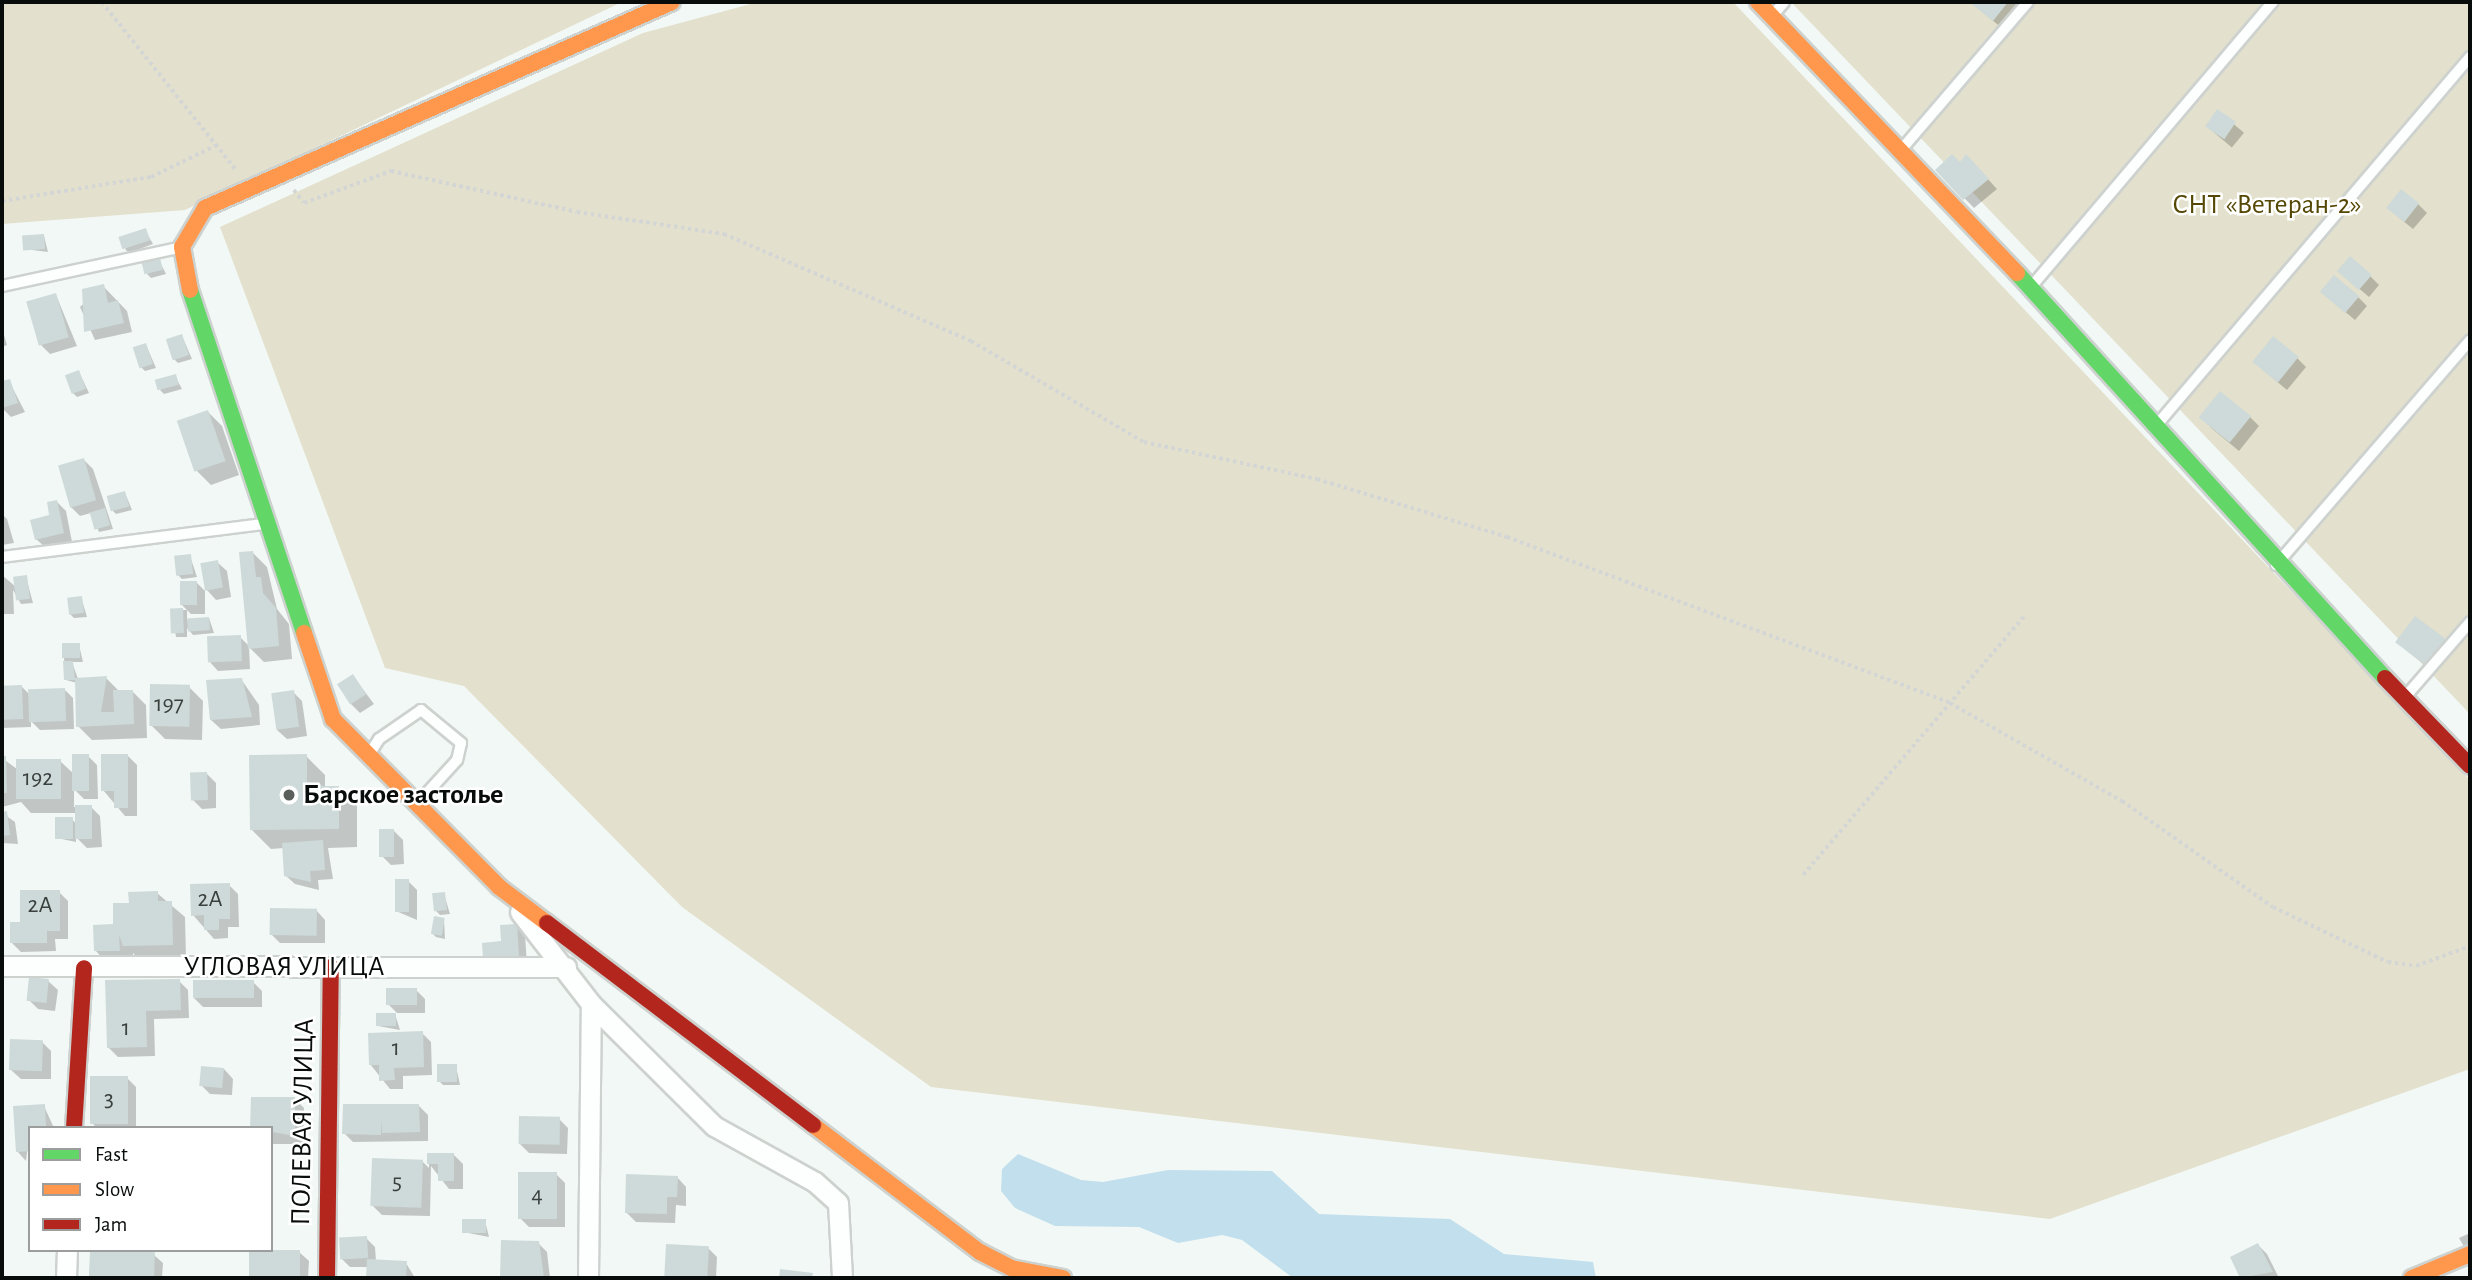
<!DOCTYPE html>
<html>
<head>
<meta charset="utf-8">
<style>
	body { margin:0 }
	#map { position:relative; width:2472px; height:1280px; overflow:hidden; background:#f2f8f5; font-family:"Alegreya Sans",sans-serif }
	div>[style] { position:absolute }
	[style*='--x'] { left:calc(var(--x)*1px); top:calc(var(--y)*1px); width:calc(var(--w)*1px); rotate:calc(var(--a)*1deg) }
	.green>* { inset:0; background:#e3e1cd }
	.water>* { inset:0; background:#c2dfed }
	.shadow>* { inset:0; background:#0003; transform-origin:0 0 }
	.building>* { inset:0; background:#cedad9; transform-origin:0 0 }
	.path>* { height:3.5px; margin-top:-1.75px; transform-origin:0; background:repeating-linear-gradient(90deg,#d3d6d5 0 3.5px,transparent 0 7px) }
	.roads { filter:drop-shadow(2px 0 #cdd2cf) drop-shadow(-2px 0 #cdd2cf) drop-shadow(0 2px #cdd2cf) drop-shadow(0 -2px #cdd2cf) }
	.lane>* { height:10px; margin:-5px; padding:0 5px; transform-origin:5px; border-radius:5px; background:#fdfefe }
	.street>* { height:19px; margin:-9.5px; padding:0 9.5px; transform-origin:9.5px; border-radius:9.5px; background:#fdfefe }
	.fast>* { height:16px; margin:-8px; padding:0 8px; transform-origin:8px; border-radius:8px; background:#63d668 }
	.slow>* { height:16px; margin:-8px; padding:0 8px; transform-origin:8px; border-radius:8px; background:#ff974d }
	.jam>* { height:16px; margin:-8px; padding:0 8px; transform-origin:8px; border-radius:8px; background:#b3261e }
	.dots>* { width:19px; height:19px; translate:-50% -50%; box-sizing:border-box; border:4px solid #fff; border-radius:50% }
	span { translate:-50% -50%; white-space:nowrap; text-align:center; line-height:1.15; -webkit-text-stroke:5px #fff; paint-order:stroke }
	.number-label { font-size:24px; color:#3a403e }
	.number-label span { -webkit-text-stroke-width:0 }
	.park-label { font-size:28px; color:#554804 }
	.poi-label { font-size:28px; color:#080c0a; font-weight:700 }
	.left { translate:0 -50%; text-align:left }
	.street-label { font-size:28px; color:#080c0a }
	.frame { position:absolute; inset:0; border:4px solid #080c0a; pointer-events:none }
	.legend { position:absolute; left:28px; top:1126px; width:245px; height:126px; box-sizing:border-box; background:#fff; border:2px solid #9c9e9d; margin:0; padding:9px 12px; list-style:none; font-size:21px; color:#080c0a }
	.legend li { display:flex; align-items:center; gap:14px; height:35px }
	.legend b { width:35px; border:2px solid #9c9e9d }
</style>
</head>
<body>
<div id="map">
	<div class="green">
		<div style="clip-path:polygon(2px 2px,622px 2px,185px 210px,2px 224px)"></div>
		<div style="clip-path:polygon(758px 2px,1733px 2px,2470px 780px,2470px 1069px,2050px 1219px,931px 1087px,682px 907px,464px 686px,385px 668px,220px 227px,643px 33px)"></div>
		<div style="clip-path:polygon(1791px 2px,2470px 2px,2470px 714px)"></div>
	</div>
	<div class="water">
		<div style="clip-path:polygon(1018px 1154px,1081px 1180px,1103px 1182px,1168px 1170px,1272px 1171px,1319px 1214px,1450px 1219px,1504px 1254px,1593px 1262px,1596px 1278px,1293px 1278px,1242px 1240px,1222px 1235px,1178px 1243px,1139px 1227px,1055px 1226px,1015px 1208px,1001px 1191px,1002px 1169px)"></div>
	</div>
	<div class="shadow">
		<div style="clip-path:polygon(1970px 2px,2021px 2px,2023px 4px,2003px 29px)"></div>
		<div style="left:2218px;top:111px;width:34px;height:19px;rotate:40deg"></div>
		<div style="clip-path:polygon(1975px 165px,1997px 189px,1974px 208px,1937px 170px)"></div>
		<div style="clip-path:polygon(2418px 204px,2427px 213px,2413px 229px,2397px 216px)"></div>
		<div style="clip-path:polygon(145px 230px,153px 244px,129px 253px,125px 249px)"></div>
		<div style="clip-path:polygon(44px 236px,48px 252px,24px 249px)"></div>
		<div style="clip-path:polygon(159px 260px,166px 274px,151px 278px,147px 274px)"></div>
		<div style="clip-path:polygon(2370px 276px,2379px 285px,2369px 297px,2349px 280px)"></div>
		<div style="clip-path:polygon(103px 286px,127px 311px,132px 332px,95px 340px,80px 307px)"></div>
		<div style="clip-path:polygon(56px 295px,77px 346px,50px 354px,41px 345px)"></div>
		<div style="clip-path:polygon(2358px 297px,2367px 306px,2355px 320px,2332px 301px)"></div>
		<div style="clip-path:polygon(2px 328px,7px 345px,2px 347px)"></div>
		<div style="clip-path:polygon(182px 336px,192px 359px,178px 363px,174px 359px)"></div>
		<div style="clip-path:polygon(146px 345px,156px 368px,145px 371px,141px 367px)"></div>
		<div style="clip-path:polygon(2297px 358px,2306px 367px,2287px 390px,2263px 370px)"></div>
		<div style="clip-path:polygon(79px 372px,89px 393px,77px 397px,73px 393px)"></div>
		<div style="clip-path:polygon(175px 376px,182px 389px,164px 394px,160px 390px)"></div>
		<div style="clip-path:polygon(9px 381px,25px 412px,11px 417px,2px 408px,2px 383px)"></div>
		<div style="clip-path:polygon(208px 412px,222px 426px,239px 475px,211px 485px,197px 471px)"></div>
		<div style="clip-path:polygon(2250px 417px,2259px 426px,2239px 451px,2210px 427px)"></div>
		<div style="clip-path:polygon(84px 460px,93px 469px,113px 529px,99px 532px,91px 513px,80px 516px,71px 507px)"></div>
		<div style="clip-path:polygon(125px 493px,132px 510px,116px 514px,112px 510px)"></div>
		<div style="clip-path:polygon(57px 502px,66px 511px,72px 542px,46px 548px,36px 539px)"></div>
		<div style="clip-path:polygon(2px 514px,7px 519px,14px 543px,2px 545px)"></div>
		<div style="clip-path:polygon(253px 553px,267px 567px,277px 609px,289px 624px,292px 659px,264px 662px,249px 647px,250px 669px,218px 671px,209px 661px,240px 637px,249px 646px)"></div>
		<div style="clip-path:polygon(190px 556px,197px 577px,182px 579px,178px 575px)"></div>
		<div style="clip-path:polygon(217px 562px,227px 571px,231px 597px,216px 600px,207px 590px)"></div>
		<div style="clip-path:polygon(2px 575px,16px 587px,26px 577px,33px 603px,21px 604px,13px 590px,14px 614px,2px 614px)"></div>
		<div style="clip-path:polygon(196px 582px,205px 591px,205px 614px,191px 614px,182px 605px)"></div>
		<div style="clip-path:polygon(81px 597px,87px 617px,74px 618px,70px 614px)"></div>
		<div style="clip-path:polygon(172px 610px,187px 610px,187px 620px,209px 618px,214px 633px,193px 635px,187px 628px,187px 637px,176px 637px)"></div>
		<div style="clip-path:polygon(2444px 640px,2453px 649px,2434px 672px,2407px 651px)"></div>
		<div style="clip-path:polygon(79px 645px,83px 662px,72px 662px,78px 679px,106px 678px,120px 692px,132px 691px,146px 705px,147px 738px,92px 740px,78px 726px,77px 683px,66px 680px,64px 658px)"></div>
		<div style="clip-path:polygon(353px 676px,374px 704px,360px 713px,351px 704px)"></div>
		<div style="clip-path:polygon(241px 679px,259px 705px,260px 725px,221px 729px,211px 720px)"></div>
		<div style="clip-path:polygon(22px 687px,30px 695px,64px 689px,73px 698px,74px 729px,40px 730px,31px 721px,31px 727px,2px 728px,2px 688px)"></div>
		<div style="clip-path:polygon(189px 687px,203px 701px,202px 740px,165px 739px,151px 725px)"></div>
		<div style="clip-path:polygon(293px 692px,302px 701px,307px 736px,287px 739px,277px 730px)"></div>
		<div style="clip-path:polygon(88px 756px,97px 765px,98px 799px,84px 799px,74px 789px,74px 807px,91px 807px,100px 816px,102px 847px,87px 848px,76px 837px,76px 842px,57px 838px,72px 819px,77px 825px,77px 813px,31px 813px,21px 802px,2px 807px,2px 758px,17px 769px,60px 761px,75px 775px)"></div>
		<div style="clip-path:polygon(128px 756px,137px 765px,137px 816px,125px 816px,103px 790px)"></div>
		<div style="clip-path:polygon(306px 756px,325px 775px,325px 787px,338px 787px,357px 806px,357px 847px,328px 848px,333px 879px,318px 880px,319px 890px,295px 884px,285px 875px,284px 848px,271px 849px,252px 830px)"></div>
		<div style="clip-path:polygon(207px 774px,216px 783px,216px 808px,202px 809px,193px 800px)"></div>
		<div style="clip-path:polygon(2px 813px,15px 822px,18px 844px,2px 843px)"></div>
		<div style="clip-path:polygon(394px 831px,403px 840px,404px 864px,391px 865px,382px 856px)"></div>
		<div style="clip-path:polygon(408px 881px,417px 890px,417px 920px,396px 911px)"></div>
		<div style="clip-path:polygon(229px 885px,238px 894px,239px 927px,228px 927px,228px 938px,214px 939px,193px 915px)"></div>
		<div style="clip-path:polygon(59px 892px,68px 901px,68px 939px,55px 939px,56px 951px,21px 952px,12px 943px,22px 924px)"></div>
		<div style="clip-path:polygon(157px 893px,185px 917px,186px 958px,139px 960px,133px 953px,133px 964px,109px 965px,95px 950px,130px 905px)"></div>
		<div style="clip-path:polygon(444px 894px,450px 914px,440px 915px,436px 911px)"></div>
		<div style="clip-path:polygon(316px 910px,325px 920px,325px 943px,280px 943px,271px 934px)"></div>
		<div style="clip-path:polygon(444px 920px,445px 939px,436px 937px,432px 933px)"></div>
		<div style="clip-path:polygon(516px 926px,525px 935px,527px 965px,494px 967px)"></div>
		<div style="clip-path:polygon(48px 981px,58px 990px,55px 1011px,38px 1009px,29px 1000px)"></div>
		<div style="clip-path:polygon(179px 981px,188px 990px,189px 1018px,154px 1019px,155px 1056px,118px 1057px,108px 1047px,107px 982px)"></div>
		<div style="clip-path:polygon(253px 982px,262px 991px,262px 1007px,203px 1007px,194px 998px)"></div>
		<div style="clip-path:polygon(416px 990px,425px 999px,425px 1013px,397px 1013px,388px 1004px)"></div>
		<div style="clip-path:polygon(395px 1014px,400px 1030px,378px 1026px)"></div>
		<div style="clip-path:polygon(422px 1033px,431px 1042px,432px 1075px,403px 1076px,403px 1089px,390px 1089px,370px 1064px)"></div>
		<div style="clip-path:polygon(42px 1042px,51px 1051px,51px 1079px,21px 1079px,11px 1070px)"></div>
		<div style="clip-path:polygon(456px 1066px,460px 1085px,443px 1085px,439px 1081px)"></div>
		<div style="clip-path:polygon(224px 1069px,233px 1079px,232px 1095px,210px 1094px,201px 1085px)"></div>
		<div style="clip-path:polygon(127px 1078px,136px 1087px,136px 1128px,97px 1128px,92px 1123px)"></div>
		<div style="clip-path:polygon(295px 1099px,304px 1108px,304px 1144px,271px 1144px,271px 1128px)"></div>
		<div style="clip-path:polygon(44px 1106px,54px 1128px,30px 1128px,26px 1161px,17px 1151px,15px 1108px)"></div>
		<div style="clip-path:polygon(345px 1106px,419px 1106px,428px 1115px,428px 1141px,353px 1142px,344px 1133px)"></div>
		<div style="clip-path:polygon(559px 1119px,568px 1128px,567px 1154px,529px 1153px,520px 1144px)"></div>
		<div style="clip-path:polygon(429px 1155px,454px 1155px,463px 1164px,463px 1189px,449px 1189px,431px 1166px,430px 1216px,382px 1215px,373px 1206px,422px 1161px,429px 1168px)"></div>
		<div style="clip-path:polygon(556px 1174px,565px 1183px,565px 1227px,529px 1227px,520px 1218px)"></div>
		<div style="clip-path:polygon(677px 1177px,686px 1187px,686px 1206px,676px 1205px,675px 1223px,636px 1222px,626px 1212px)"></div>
		<div style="clip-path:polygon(485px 1221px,489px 1237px,463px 1232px)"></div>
		<div style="clip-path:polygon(2470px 1233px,2470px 1257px,2459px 1238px)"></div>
		<div style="clip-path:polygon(366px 1238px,375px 1247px,376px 1261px,406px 1263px,415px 1278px,367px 1278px,368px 1267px,350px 1267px,341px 1258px)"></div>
		<div style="clip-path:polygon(503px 1242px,538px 1243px,547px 1252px,550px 1278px,501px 1278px)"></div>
		<div style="clip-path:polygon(2258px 1245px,2267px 1254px,2279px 1278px,2242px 1278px,2232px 1258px)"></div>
		<div style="clip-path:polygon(667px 1246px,708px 1248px,717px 1257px,716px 1278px,666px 1278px)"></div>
		<div style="clip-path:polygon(91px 1250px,148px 1250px,163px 1263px,162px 1278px,89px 1278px)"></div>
		<div style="clip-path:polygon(251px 1252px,299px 1252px,309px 1261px,308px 1278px,251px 1278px)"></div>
	</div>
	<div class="building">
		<div style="clip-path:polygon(1969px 2px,2008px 2px,1993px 21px)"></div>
		<div style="left:2217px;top:109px;width:23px;height:21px;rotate:34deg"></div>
		<div style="clip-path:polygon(1952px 154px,1960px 162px,1966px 154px,1989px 179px,1963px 200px,1935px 170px)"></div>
		<div style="left:2401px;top:189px;width:23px;height:24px;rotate:38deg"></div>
		<div style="left:146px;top:228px;width:13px;height:29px;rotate:72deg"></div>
		<div style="left:44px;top:234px;width:15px;height:22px;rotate:86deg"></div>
		<div style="left:2350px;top:256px;width:29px;height:20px;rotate:41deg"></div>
		<div style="left:160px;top:258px;width:12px;height:19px;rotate:76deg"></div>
		<div style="left:2334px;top:275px;width:33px;height:22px;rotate:40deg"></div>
		<div style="clip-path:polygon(104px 284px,108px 303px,118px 300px,124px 323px,84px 332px,82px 289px)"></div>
		<div style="left:56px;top:293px;width:46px;height:31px;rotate:74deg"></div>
		<div style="left:182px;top:334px;width:22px;height:17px;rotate:72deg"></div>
		<div style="left:2273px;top:336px;width:33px;height:33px;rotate:39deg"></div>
		<div style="left:146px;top:343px;width:22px;height:14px;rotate:72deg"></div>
		<div style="left:79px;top:370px;width:20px;height:15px;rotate:70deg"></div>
		<div style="left:176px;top:374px;width:11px;height:22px;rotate:75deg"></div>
		<div style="clip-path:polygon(10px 379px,18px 403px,2px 408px,2px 381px)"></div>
		<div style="left:2220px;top:391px;width:40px;height:34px;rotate:39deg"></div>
		<div style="left:208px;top:410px;width:54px;height:33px;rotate:71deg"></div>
		<div style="left:84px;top:458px;width:44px;height:27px;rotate:74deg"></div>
		<div style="left:125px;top:491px;width:16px;height:19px;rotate:75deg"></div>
		<div style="clip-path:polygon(57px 500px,64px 533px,35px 540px,30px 520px,49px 515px,47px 502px)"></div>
		<div style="left:105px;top:508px;width:18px;height:16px;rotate:74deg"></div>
		<div style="clip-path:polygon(253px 551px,256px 577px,261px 577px,263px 593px,276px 608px,279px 646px,248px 649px,239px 552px)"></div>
		<div style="left:191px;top:554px;width:20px;height:17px;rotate:84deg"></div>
		<div style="left:218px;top:560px;width:28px;height:18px;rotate:80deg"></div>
		<div style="left:27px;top:575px;width:24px;height:14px;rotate:83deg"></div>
		<div style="left:180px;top:581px;width:17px;height:24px"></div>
		<div style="left:82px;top:596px;width:17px;height:15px;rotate:83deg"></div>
		<div style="left:183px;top:608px;width:25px;height:13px;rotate:88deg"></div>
		<div style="left:2415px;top:616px;width:38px;height:33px;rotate:37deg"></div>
		<div style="left:209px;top:617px;width:13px;height:22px;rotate:86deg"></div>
		<div style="left:241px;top:635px;width:26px;height:34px;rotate:88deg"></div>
		<div style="left:80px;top:643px;width:15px;height:18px;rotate:90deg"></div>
		<div style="clip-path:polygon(63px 661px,73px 661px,75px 680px,64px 680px)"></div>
		<div style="left:353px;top:674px;width:24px;height:19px;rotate:57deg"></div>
		<div style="clip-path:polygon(107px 676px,101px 712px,114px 712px,113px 690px,133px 690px,134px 724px,76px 727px,75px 678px)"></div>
		<div style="clip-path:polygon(242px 678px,252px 717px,210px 720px,206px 680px)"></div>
		<div style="left:150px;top:684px;width:40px;height:42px;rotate:1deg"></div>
		<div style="left:22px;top:685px;width:34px;height:20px;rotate:88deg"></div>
		<div style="left:65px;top:688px;width:33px;height:37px;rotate:88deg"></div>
		<div style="left:294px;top:690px;width:37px;height:23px;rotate:82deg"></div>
		<div style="left:72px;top:754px;width:17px;height:37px"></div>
		<div style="clip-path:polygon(101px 754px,128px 754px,128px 808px,114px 808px,114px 791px,101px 791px)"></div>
		<div style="clip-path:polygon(307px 754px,307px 786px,339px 786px,339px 829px,250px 830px,249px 755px)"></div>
		<div style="clip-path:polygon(2px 756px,6px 756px,7px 793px,2px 793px)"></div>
		<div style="left:16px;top:759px;width:45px;height:40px"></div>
		<div style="left:207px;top:772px;width:28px;height:17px;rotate:88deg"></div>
		<div style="left:75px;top:805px;width:17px;height:34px"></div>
		<div style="clip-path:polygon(7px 811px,10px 835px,2px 836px,2px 812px)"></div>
		<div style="left:73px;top:817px;width:22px;height:18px;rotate:90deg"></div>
		<div style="left:379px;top:829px;width:15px;height:28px"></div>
		<div style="clip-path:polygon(323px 840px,325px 870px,310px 871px,311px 882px,284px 876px,282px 843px)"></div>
		<div style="left:395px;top:879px;width:14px;height:33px"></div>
		<div style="clip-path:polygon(230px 883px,230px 919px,219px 919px,219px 930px,204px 930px,204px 915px,191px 916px,190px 884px)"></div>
		<div style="clip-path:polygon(20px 890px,60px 890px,60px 931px,47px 931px,47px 943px,10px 943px,10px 922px,20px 922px)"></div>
		<div style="clip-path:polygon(158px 891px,158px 901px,172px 901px,173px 945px,123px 946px,119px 935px,120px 951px,94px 951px,93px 925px,113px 924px,113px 903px,129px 903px,128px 892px)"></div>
		<div style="left:445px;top:892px;width:18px;height:13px;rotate:84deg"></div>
		<div style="left:270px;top:908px;width:47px;height:27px;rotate:1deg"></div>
		<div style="left:434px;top:916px;width:11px;height:18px;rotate:10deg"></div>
		<div style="clip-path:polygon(517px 924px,519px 956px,483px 959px,482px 943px,501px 941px,500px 925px)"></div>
		<div style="left:29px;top:977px;width:20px;height:24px;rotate:6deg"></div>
		<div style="clip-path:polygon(180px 979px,181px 1010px,146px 1011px,147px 1047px,107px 1048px,105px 980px)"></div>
		<div style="left:193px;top:980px;width:61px;height:18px"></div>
		<div style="left:386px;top:988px;width:31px;height:17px"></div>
		<div style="left:376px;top:1013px;width:20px;height:13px"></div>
		<div style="clip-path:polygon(423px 1031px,424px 1067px,394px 1068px,395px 1080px,379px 1081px,379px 1065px,369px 1065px,368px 1033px)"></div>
		<div style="left:10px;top:1039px;width:33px;height:31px;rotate:2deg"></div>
		<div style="left:437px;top:1064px;width:20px;height:18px"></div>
		<div style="left:201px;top:1066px;width:23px;height:20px;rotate:5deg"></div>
		<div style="left:90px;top:1076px;width:38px;height:48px"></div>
		<div style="clip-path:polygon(251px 1097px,295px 1097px,295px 1136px,250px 1128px)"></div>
		<div style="clip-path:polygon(45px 1104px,46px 1128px,30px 1128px,30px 1151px,16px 1152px,13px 1106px)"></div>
		<div style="clip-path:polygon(343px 1104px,419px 1104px,420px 1132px,382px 1133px,381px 1119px,381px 1135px,342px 1134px)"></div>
		<div style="left:519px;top:1116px;width:41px;height:28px;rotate:1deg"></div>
		<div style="clip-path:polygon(427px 1153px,454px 1153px,454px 1181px,438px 1181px,438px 1164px,427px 1164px)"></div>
		<div style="left:372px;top:1158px;width:51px;height:48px;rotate:2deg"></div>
		<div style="left:518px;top:1172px;width:39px;height:47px"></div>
		<div style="clip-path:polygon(626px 1174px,678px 1176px,677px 1197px,667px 1197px,667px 1214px,625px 1213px)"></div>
		<div style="left:462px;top:1219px;width:24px;height:14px"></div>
		<div style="left:367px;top:1236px;width:22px;height:28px;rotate:87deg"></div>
		<div style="clip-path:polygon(501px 1240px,539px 1241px,544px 1278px,500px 1278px)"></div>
		<div style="clip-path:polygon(2258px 1243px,2273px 1272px,2240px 1278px,2230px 1257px)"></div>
		<div style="left:666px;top:1244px;width:43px;height:34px;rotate:3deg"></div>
		<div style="left:90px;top:1250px;width:65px;height:28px;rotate:2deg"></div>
		<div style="left:249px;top:1250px;width:51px;height:28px"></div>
		<div style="left:367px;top:1259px;width:40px;height:19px;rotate:3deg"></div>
		<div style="clip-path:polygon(780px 1269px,813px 1273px,812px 1278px,779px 1278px)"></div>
	</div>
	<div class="path">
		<div style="--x:102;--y:2;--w:215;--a:51.4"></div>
		<div style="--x:294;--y:190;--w:16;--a:52"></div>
		<div style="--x:304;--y:203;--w:93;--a:-20.2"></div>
		<div style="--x:391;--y:171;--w:190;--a:12.4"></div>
		<div style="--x:577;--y:212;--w:149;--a:8.5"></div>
		<div style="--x:724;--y:234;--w:269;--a:23.4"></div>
		<div style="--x:971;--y:341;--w:200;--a:30.3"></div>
		<div style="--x:1144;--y:442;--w:177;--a:12.1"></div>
		<div style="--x:1317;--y:479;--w:199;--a:17"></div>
		<div style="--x:1507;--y:537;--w:473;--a:20.5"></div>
		<div style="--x:1950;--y:703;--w:198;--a:29.7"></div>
		<div style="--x:2122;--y:801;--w:184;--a:35.1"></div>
		<div style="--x:2273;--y:907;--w:127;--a:25.6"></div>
		<div style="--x:2388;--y:962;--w:28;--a:8"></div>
		<div style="--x:2416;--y:966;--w:58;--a:-20.3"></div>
		<div style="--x:2;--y:201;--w:151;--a:-9.2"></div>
		<div style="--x:151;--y:177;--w:73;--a:-25.9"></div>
		<div style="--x:1803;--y:875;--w:342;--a:-49.5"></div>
	</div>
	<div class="roads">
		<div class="lane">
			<div style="--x:1772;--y:16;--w:18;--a:-49"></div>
			<div style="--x:1901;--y:150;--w:195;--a:-49.4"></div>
			<div style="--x:2;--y:286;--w:184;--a:-12.2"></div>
			<div style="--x:2031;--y:287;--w:374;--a:-49.7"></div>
			<div style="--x:2155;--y:427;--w:486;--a:-49.6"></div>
			<div style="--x:2;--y:557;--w:264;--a:-7.2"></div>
			<div style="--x:2276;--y:565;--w:297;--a:-49.2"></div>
			<div style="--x:2406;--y:696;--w:98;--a:-49.1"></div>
			<div style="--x:369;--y:755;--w:19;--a:-58"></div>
			<div style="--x:379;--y:739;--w:51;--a:-34.6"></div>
			<div style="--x:421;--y:710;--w:52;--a:39.5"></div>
			<div style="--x:461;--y:743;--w:17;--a:103"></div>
			<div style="--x:457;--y:760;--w:59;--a:132.3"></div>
		</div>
		<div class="street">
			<div style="--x:520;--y:912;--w:116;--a:52.3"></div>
			<div style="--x:591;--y:1004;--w:173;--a:44.8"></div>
			<div style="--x:714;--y:1126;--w:115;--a:29"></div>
			<div style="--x:815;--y:1182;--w:31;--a:42"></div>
			<div style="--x:838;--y:1203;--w:75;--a:86.9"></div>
			<div style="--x:2;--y:966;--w:564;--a:0.1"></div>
			<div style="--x:66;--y:1278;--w:28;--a:-88"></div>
			<div style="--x:588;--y:1278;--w:274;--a:-89.4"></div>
		</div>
		<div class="fast">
			<div style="--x:2017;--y:273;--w:547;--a:47.74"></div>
			<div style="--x:190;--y:290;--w:361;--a:71.6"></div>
		</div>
		<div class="slow">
			<div style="--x:1758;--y:2;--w:375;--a:46.3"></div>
			<div style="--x:190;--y:290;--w:44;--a:-100.5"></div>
			<div style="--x:182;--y:247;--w:45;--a:-59.5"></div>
			<div style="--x:205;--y:208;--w:510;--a:-23.8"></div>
			<div style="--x:304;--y:633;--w:91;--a:71.4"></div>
			<div style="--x:333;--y:719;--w:236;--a:45.3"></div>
			<div style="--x:499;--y:887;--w:60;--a:36.9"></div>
			<div style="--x:813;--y:1125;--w:210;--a:37.3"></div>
			<div style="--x:980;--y:1252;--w:35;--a:27"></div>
			<div style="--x:1011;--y:1268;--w:53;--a:10.9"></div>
			<div style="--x:2412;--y:1278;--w:63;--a:-22.5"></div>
		</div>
		<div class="jam">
			<div style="--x:2385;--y:678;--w:122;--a:46"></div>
			<div style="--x:547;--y:923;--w:334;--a:37.2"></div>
			<div style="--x:74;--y:1128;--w:160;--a:-86.4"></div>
			<div style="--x:327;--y:1278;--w:311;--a:-89.3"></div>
		</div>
	</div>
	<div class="dots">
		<div style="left:289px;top:795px;background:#5a5f5c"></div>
	</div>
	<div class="number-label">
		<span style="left:169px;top:705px">197</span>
		<span style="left:38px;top:779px">192</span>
		<span style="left:210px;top:900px">2А</span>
		<span style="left:40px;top:906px">2А</span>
		<span style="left:126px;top:1029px">1</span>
		<span style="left:396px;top:1049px">1</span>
		<span style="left:109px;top:1100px">3</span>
		<span style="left:397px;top:1183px">5</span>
		<span style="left:537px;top:1196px">4</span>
	</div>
	<div class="park-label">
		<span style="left:2267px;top:205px">СНТ «Ветеран-2»</span>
	</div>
	<div class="poi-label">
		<span class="left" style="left:303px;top:795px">Барское застолье</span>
	</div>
	<div class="street-label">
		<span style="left:284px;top:967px">УГЛОВАЯ УЛИЦА</span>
		<span style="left:303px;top:1122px;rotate:-89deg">ПОЛЕВАЯ УЛИЦА</span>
	</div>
	<div class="frame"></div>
	<ul class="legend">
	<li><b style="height:9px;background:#63d668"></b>Fast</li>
	<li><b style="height:9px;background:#ff974d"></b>Slow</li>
	<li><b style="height:9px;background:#b3261e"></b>Jam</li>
	</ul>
</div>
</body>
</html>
